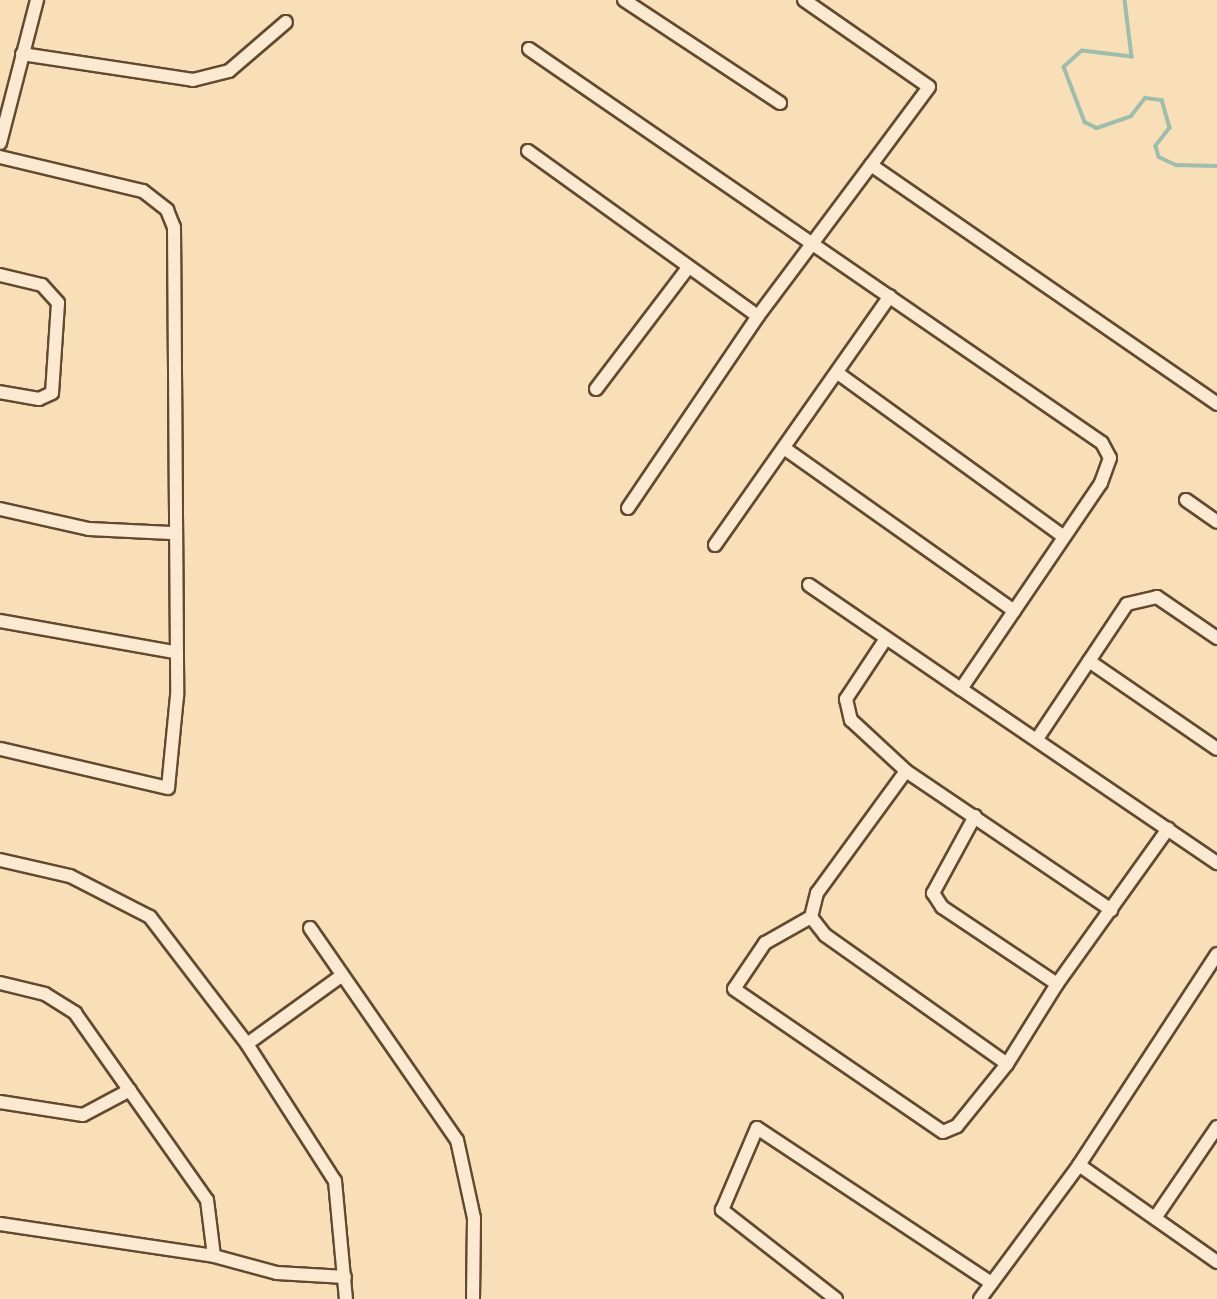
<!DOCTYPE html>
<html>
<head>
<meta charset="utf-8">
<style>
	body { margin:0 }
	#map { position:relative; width:1217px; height:1299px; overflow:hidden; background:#f9dfb8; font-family:"IM FELL Great Primer",serif }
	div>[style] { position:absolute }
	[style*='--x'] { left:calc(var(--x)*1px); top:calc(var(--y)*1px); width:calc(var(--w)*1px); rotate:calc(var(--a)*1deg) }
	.stream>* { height:3.5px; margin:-1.75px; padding:0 1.75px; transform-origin:1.75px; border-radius:1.75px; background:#9ebdad }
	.roads { filter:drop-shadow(2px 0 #624a30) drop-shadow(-2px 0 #624a30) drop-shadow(0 2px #624a30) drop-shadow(0 -2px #624a30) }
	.street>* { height:12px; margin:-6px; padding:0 6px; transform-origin:6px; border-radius:6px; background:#fbead1 }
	span { translate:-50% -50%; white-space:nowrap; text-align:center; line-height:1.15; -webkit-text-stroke:5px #fbead1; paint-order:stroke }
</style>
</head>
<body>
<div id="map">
	<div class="stream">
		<div style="--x:1125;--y:0;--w:57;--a:83"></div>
		<div style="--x:1132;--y:57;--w:50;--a:-173.2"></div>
		<div style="--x:1082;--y:51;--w:24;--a:138"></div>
		<div style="--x:1064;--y:67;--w:59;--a:69.1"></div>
		<div style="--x:1085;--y:122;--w:13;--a:27"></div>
		<div style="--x:1097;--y:128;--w:36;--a:-19"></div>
		<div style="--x:1131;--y:116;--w:23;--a:-52"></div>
		<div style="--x:1145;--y:98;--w:17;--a:7"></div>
		<div style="--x:1162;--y:100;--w:29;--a:74"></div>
		<div style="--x:1170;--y:128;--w:23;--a:128"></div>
		<div style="--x:1156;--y:146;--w:11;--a:75"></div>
		<div style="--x:1159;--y:157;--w:19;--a:25"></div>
		<div style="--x:1176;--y:165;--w:41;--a:1.4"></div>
	</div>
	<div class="roads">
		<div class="street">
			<div style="--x:624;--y:0;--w:187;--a:33.4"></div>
			<div style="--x:804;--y:0;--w:152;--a:34.8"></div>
			<div style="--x:929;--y:87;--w:97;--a:126.6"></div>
			<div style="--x:529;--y:49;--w:695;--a:34.51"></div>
			<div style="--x:1102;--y:443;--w:17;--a:62"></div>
			<div style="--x:1110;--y:458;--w:27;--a:110"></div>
			<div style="--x:1101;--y:483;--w:249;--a:124.2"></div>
			<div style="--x:961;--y:689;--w:310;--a:34.2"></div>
			<div style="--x:22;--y:54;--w:173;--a:8.6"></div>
			<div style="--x:193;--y:80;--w:37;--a:-14"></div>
			<div style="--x:229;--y:71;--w:75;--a:-40.7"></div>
			<div style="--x:0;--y:143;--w:148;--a:-75.5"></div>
			<div style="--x:528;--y:151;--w:283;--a:35.7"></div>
			<div style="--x:758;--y:316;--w:189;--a:-53.2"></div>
			<div style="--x:871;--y:165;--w:421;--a:34.6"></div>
			<div style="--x:0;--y:157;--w:147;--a:13.4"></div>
			<div style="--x:143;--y:191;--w:31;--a:38"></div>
			<div style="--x:167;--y:210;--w:18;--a:68"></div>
			<div style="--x:174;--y:227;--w:469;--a:89.6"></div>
			<div style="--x:177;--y:696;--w:92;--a:95.6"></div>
			<div style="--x:168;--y:788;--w:172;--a:-166.9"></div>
			<div style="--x:0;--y:275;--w:43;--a:13.4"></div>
			<div style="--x:42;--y:285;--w:24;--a:48"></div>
			<div style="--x:58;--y:303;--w:90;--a:93.8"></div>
			<div style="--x:52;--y:393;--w:14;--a:155"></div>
			<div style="--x:39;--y:399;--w:40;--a:-170"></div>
			<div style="--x:839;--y:374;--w:276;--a:35.9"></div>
			<div style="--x:596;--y:389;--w:152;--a:-52.8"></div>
			<div style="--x:784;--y:448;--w:282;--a:35.3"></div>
			<div style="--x:1186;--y:500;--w:38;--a:35"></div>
			<div style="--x:628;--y:508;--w:232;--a:-55.9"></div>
			<div style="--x:0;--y:509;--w:91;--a:12.7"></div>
			<div style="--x:89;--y:529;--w:82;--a:2.8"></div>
			<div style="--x:715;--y:545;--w:304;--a:-54.9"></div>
			<div style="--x:809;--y:585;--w:184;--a:34.4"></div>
			<div style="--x:0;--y:621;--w:177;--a:10.1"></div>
			<div style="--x:885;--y:640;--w:71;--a:123.5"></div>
			<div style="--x:846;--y:699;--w:22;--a:77"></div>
			<div style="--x:851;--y:720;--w:75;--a:42.8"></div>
			<div style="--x:906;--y:771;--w:248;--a:34.1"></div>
			<div style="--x:1089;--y:661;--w:155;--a:34.5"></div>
			<div style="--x:1037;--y:739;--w:162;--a:-56.3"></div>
			<div style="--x:1127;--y:604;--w:31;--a:-13"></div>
			<div style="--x:1157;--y:597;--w:73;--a:34.3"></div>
			<div style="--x:906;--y:771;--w:151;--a:126.1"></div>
			<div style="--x:817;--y:893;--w:25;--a:104"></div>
			<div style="--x:811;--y:917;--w:23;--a:52"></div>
			<div style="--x:825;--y:935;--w:223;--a:35.3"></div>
			<div style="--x:975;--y:816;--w:88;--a:118.6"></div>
			<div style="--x:933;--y:893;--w:17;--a:57"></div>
			<div style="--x:942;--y:907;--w:138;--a:33.8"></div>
			<div style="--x:1057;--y:984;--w:191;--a:-54.4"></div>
			<div style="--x:0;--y:860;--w:72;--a:12.9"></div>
			<div style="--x:70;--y:876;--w:90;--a:27.1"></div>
			<div style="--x:150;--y:917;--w:160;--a:52.6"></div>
			<div style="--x:247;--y:1044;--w:163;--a:57.3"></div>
			<div style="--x:335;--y:1181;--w:119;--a:84.7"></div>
			<div style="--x:811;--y:917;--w:53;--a:150.5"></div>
			<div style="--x:765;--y:943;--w:55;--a:124"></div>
			<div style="--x:734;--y:989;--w:253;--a:34.4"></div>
			<div style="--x:943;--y:1132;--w:15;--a:-23"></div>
			<div style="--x:957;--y:1126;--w:80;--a:-51.1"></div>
			<div style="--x:1007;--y:1064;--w:94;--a:-58"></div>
			<div style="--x:310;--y:928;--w:258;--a:55.3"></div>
			<div style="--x:457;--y:1140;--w:80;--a:77.7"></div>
			<div style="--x:474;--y:1218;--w:81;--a:90.7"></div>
			<div style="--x:0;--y:983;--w:46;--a:13.7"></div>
			<div style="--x:45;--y:994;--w:36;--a:32"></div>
			<div style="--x:75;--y:1013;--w:229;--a:54.8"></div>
			<div style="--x:207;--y:1200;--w:56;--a:82.9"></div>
			<div style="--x:247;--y:1044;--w:115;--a:-35.8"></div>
			<div style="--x:0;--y:1102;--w:84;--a:8.9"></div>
			<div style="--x:83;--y:1115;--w:53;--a:-28"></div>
			<div style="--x:1079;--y:1165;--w:169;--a:35.1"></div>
			<div style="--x:1155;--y:1218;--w:110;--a:-55.7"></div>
			<div style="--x:0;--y:1224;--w:216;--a:8.5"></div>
			<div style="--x:214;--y:1256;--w:65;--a:15.1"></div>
			<div style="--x:277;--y:1273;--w:68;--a:3.4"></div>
			<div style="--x:836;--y:1299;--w:145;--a:-142"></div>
			<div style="--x:722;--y:1210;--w:89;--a:-66.9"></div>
			<div style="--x:757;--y:1128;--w:281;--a:33.5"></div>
			<div style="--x:980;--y:1299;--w:167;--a:-53.5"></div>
			<div style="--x:1079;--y:1165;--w:252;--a:-56.8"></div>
		</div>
	</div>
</div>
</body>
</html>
